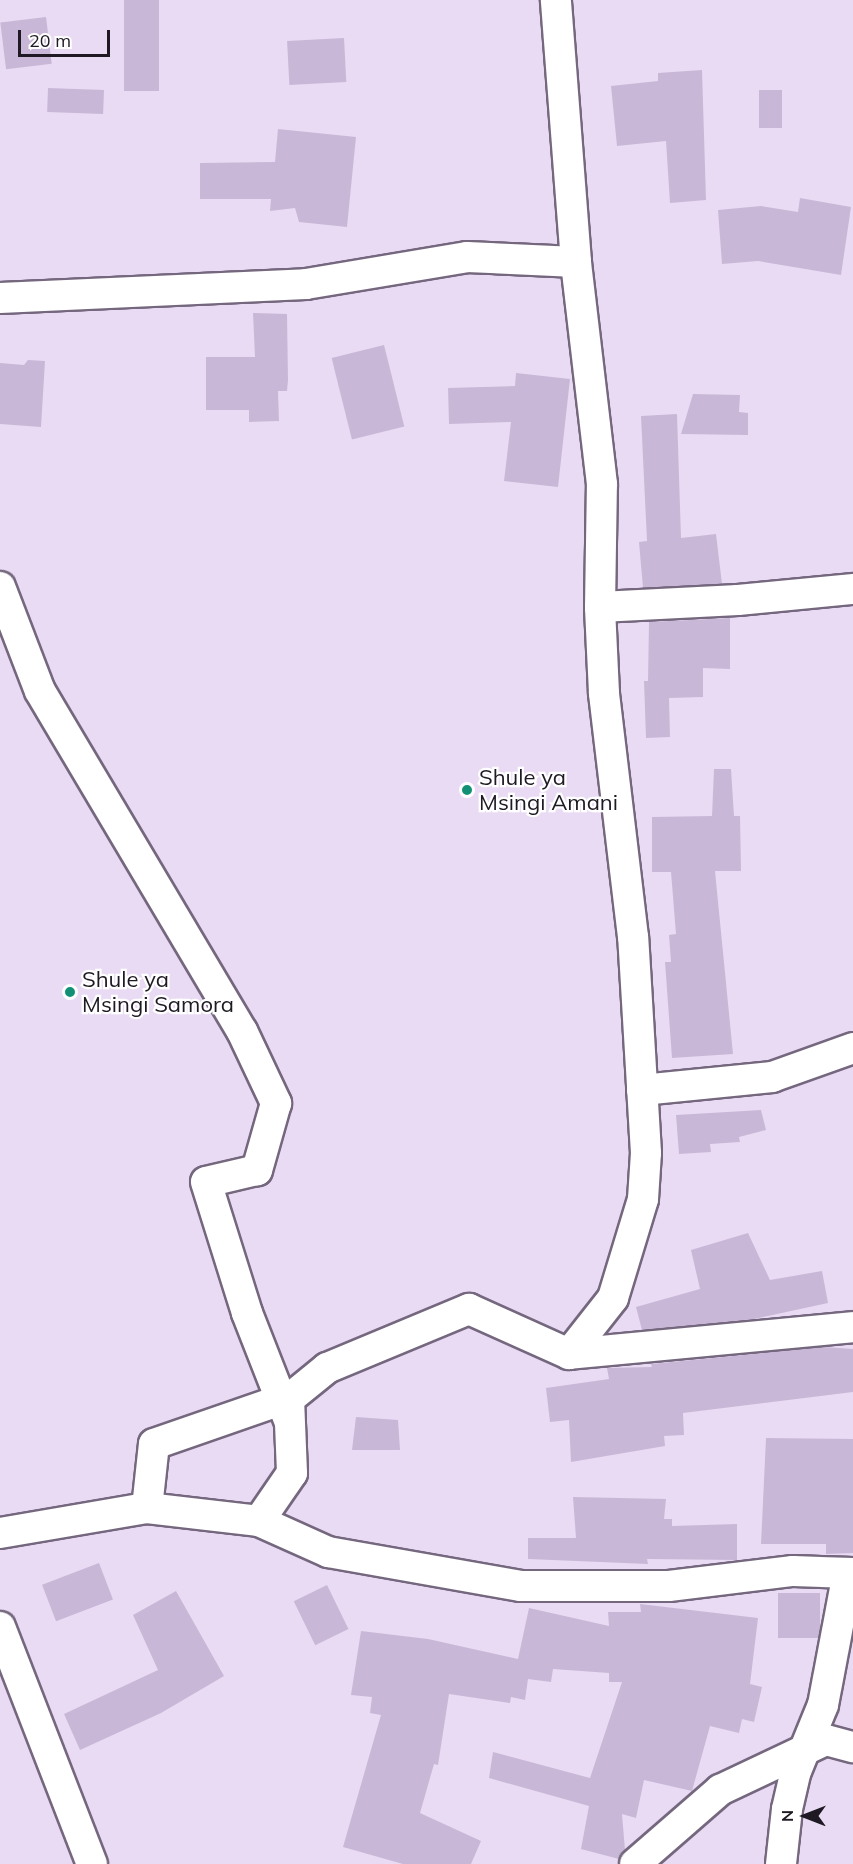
<!DOCTYPE html>
<html>
<head>
<meta charset="utf-8">
<style>
	body { margin:0 }
	#map { position:relative; width:853px; height:1864px; overflow:hidden; background:#e9dbf4; font-family:Mulish,sans-serif }
	div>[style] { position:absolute }
	[style*='--x'] { left:calc(var(--x)*1px); top:calc(var(--y)*1px); width:calc(var(--w)*1px); rotate:calc(var(--a)*1deg) }
	.building>* { inset:0; background:#c9b7d7; transform-origin:0 0 }
	.roads { filter:drop-shadow(2px 0 #74677e) drop-shadow(-2px 0 #74677e) drop-shadow(0 2px #74677e) drop-shadow(0 -2px #74677e) }
	.minor>* { height:30px; margin:-15px; padding:0 15px; transform-origin:15px; border-radius:15px; background:#fff }
	.dots>* { width:16px; height:16px; translate:-50% -50%; box-sizing:border-box; border:3px solid #fff; border-radius:50% }
	span { translate:-50% -50%; white-space:nowrap; text-align:center; line-height:1.15; -webkit-text-stroke:4.5px #fff; paint-order:stroke }
	.poi-label { font-size:22px; color:#1e1922 }
	.left { translate:0 -50%; text-align:left }
	.north { position:absolute; left:775px; top:1786px; width:60px; height:60px; -webkit-text-stroke:4px #fff; paint-order:stroke; rotate:270deg; font-size:16px; font-weight:700; line-height:24px; text-align:center; color:#1e1922 }
	.north::after { content:''; display:block; margin:auto; width:21px; height:27px; background:#1e1922; clip-path:polygon(50% 0,100% 100%,50% 72%,0 100%) }
	.scale { position:absolute; left:18px; top:30px; width:92px; height:27px; box-sizing:border-box; border:3px solid #1e1922; border-top:0; padding-left:8px; font-size:18px; line-height:21px; white-space:nowrap; color:#1e1922; -webkit-text-stroke:4px #fff; paint-order:stroke }
</style>
</head>
<body>
<div id="map">
	<div class="building">
		<div style="left:124px;top:0;width:35px;height:91px"></div>
		<div style="left:46px;top:17px;width:47px;height:46px;rotate:83deg"></div>
		<div style="left:344px;top:38px;width:44px;height:57px;rotate:87deg"></div>
		<div style="clip-path:polygon(702px 70px,706px 200px,670px 203px,666px 141px,617px 146px,611px 86px,658px 81px,658px 73px)"></div>
		<div style="left:48px;top:88px;width:56px;height:24px;rotate:2deg"></div>
		<div style="left:759px;top:90px;width:23px;height:38px"></div>
		<div style="clip-path:polygon(278px 129px,356px 137px,347px 227px,299px 222px,295px 208px,270px 211px,271px 199px,200px 199px,200px 163px,275px 162px)"></div>
		<div style="clip-path:polygon(800px 198px,851px 207px,841px 275px,758px 261px,722px 264px,718px 210px,761px 206px,798px 212px)"></div>
		<div style="clip-path:polygon(253px 313px,287px 314px,288px 380px,287px 391px,278px 391px,279px 421px,249px 422px,249px 410px,206px 410px,206px 357px,255px 357px)"></div>
		<div style="left:384px;top:345px;width:84px;height:54px;rotate:76deg"></div>
		<div style="clip-path:polygon(28px 360px,45px 361px,41px 427px,0 424px,0 363px,24px 365px)"></div>
		<div style="clip-path:polygon(516px 373px,570px 379px,558px 487px,504px 481px,511px 422px,449px 424px,448px 388px,515px 386px)"></div>
		<div style="clip-path:polygon(693px 394px,740px 395px,739px 412px,748px 413px,748px 435px,681px 434px)"></div>
		<div style="clip-path:polygon(677px 414px,681px 538px,716px 534px,722px 584px,643px 588px,639px 542px,647px 541px,641px 416px)"></div>
		<div style="clip-path:polygon(730px 618px,730px 669px,703px 668px,703px 697px,669px 698px,670px 737px,646px 738px,644px 681px,648px 681px,649px 622px)"></div>
		<div style="clip-path:polygon(714px 769px,731px 769px,734px 816px,740px 816px,741px 871px,715px 871px,733px 1054px,672px 1058px,665px 962px,671px 962px,669px 935px,676px 934px,671px 872px,652px 872px,652px 817px,712px 816px)"></div>
		<div style="clip-path:polygon(761px 1110px,766px 1130px,739px 1137px,740px 1142px,710px 1144px,711px 1152px,679px 1154px,676px 1115px)"></div>
		<div style="clip-path:polygon(748px 1233px,770px 1280px,822px 1271px,828px 1303px,754px 1319px,642px 1330px,636px 1307px,700px 1289px,691px 1250px)"></div>
		<div style="clip-path:polygon(824px 1347px,853px 1349px,853px 1392px,683px 1413px,684px 1435px,664px 1436px,665px 1446px,571px 1462px,569px 1420px,550px 1422px,546px 1388px,609px 1379px,607px 1368px,652px 1367px,651px 1364px)"></div>
		<div style="clip-path:polygon(356px 1417px,398px 1420px,400px 1450px,352px 1450px)"></div>
		<div style="clip-path:polygon(766px 1438px,853px 1439px,853px 1553px,826px 1554px,826px 1544px,761px 1544px)"></div>
		<div style="clip-path:polygon(573px 1497px,666px 1499px,664px 1519px,672px 1519px,672px 1526px,737px 1524px,737px 1560px,647px 1559px,648px 1564px,528px 1559px,528px 1538px,576px 1538px)"></div>
		<div style="left:99px;top:1563px;width:39px;height:61px;rotate:69deg"></div>
		<div style="left:327px;top:1585px;width:49px;height:37px;rotate:64deg"></div>
		<div style="clip-path:polygon(176px 1591px,224px 1676px,161px 1713px,80px 1750px,64px 1714px,158px 1670px,133px 1615px)"></div>
		<div style="left:778px;top:1593px;width:42px;height:45px"></div>
		<div style="clip-path:polygon(640px 1604px,758px 1618px,750px 1684px,762px 1687px,754px 1722px,742px 1719px,739px 1733px,710px 1726px,692px 1791px,644px 1780px,636px 1818px,622px 1814px,625px 1850px,619px 1859px,581px 1849px,589px 1806px,489px 1778px,493px 1752px,590px 1778px,622px 1682px,609px 1682px,609px 1673px,553px 1669px,551px 1682px,528px 1679px,525px 1700px,511px 1697px,510px 1703px,449px 1694px,438px 1765px,434px 1764px,420px 1813px,481px 1841px,471px 1864px,403px 1864px,343px 1847px,381px 1715px,370px 1713px,372px 1697px,351px 1695px,361px 1631px,428px 1639px,518px 1659px,529px 1608px,609px 1626px,608px 1612px,641px 1612px)"></div>
	</div>
	<div class="roads">
		<div class="minor">
			<div style="--x:0;--y:298;--w:306;--a:-2.6"></div>
			<div style="--x:306;--y:284;--w:163;--a:-9.5"></div>
			<div style="--x:467;--y:257;--w:109;--a:2.6"></div>
			<div style="--x:0;--y:587;--w:111;--a:69"></div>
			<div style="--x:40;--y:691;--w:395;--a:59.3"></div>
			<div style="--x:242;--y:1031;--w:80;--a:64.7"></div>
			<div style="--x:276;--y:1103;--w:70;--a:105.8"></div>
			<div style="--x:257;--y:1170;--w:52;--a:166.8"></div>
			<div style="--x:206;--y:1182;--w:137;--a:72.6"></div>
			<div style="--x:247;--y:1313;--w:115;--a:68.6"></div>
			<div style="--x:600;--y:607;--w:138;--a:-2.9"></div>
			<div style="--x:738;--y:600;--w:116;--a:-5.5"></div>
			<div style="--x:642;--y:1090;--w:131;--a:-5.7"></div>
			<div style="--x:772;--y:1077;--w:86;--a:-19.7"></div>
			<div style="--x:569;--y:1354;--w:285;--a:-5.4"></div>
			<div style="--x:147;--y:1508;--w:64;--a:-83.8"></div>
			<div style="--x:154;--y:1444;--w:134;--a:-19.1"></div>
			<div style="--x:259;--y:1521;--w:58;--a:-55.5"></div>
			<div style="--x:292;--y:1473;--w:74;--a:-92.3"></div>
			<div style="--x:289;--y:1399;--w:49;--a:-39.2"></div>
			<div style="--x:327;--y:1368;--w:154;--a:-22.6"></div>
			<div style="--x:469;--y:1309;--w:110;--a:24.2"></div>
			<div style="--x:569;--y:1354;--w:71;--a:-51.8"></div>
			<div style="--x:613;--y:1298;--w:103;--a:-73.1"></div>
			<div style="--x:643;--y:1199;--w:46;--a:-86.3"></div>
			<div style="--x:646;--y:1153;--w:216;--a:-93.4"></div>
			<div style="--x:633;--y:937;--w:246;--a:-96.8"></div>
			<div style="--x:604;--y:693;--w:86;--a:-92.7"></div>
			<div style="--x:600;--y:607;--w:123;--a:-89.1"></div>
			<div style="--x:602;--y:484;--w:224;--a:-96.7"></div>
			<div style="--x:576;--y:262;--w:263;--a:-94.4"></div>
			<div style="--x:0;--y:1533;--w:149;--a:-9.7"></div>
			<div style="--x:147;--y:1508;--w:113;--a:6.6"></div>
			<div style="--x:259;--y:1521;--w:76;--a:24.2"></div>
			<div style="--x:328;--y:1552;--w:195;--a:10"></div>
			<div style="--x:520;--y:1586;--w:149;--a:0"></div>
			<div style="--x:669;--y:1586;--w:125;--a:-6.9"></div>
			<div style="--x:793;--y:1571;--w:60;--a:1.9"></div>
			<div style="--x:0;--y:1627;--w:254;--a:68.8"></div>
			<div style="--x:635;--y:1864;--w:113;--a:-41"></div>
			<div style="--x:720;--y:1790;--w:117;--a:-25.3"></div>
			<div style="--x:826;--y:1740;--w:28;--a:15"></div>
			<div style="--x:781;--y:1864;--w:55;--a:-83.8"></div>
			<div style="--x:787;--y:1809;--w:39;--a:-77"></div>
			<div style="--x:796;--y:1771;--w:71;--a:-67.8"></div>
			<div style="--x:823;--y:1705;--w:134;--a:-79.3"></div>
		</div>
	</div>
	<div class="dots">
		<div style="left:467px;top:790px;background:#129076"></div>
		<div style="left:70px;top:992px;background:#129076"></div>
	</div>
	<div class="poi-label">
		<span class="left" style="left:479px;top:790px">Shule ya<br>Msingi Amani</span>
		<span class="left" style="left:82px;top:992px">Shule ya<br>Msingi Samora</span>
	</div>
	<div class="north">N</div>
	<div class="scale">20 m</div>
</div>
</body>
</html>
